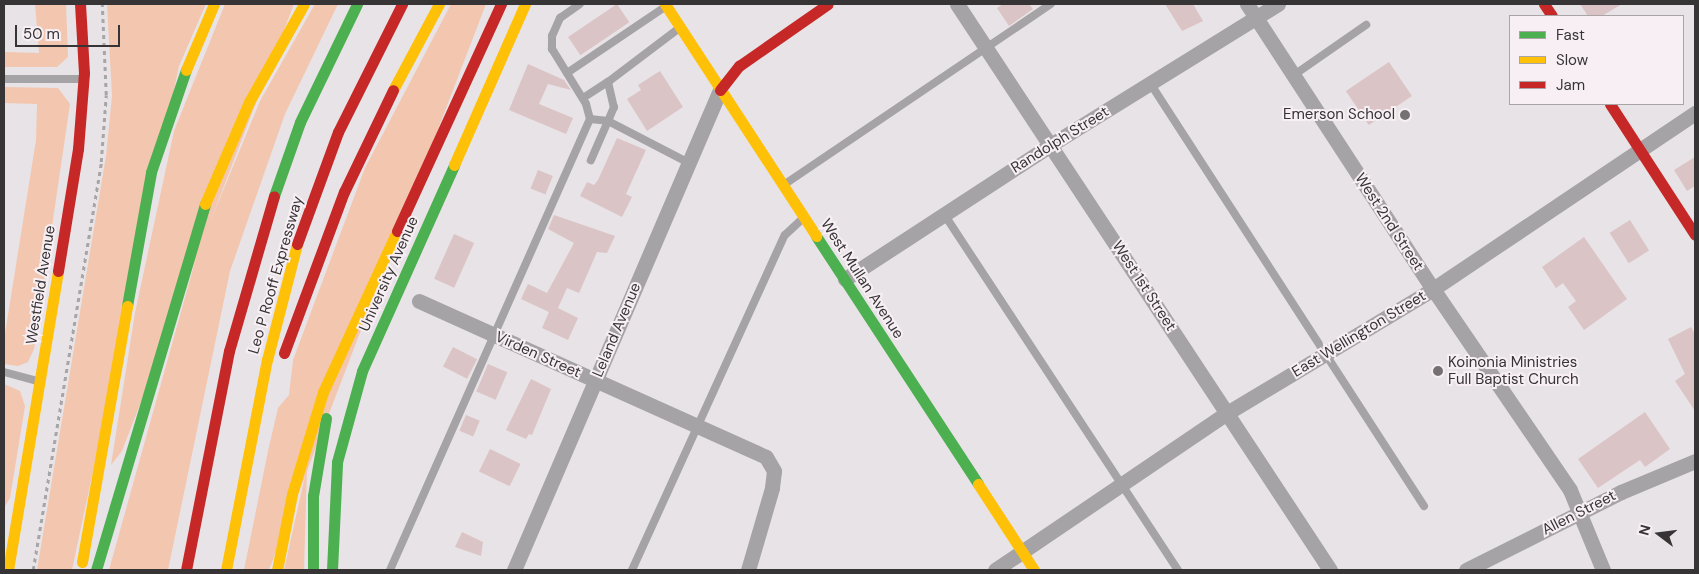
<!DOCTYPE html>
<html>
<head>
<meta charset="utf-8">
<style>
	body { margin:0 }
	#map { position:relative; width:1699px; height:574px; overflow:hidden; background:#e8e3e6; font-family:"DM Sans",sans-serif }
	div>[style] { position:absolute }
	[style*='--x'] { left:calc(var(--x)*1px); top:calc(var(--y)*1px); width:calc(var(--w)*1px); rotate:calc(var(--a)*1deg) }
	.green>* { inset:0; background:#f3c6af }
	.building>* { inset:0; background:#dbc4c6; transform-origin:0 0 }
	.path>* { height:2.5px; margin-top:-1.25px; transform-origin:0; background:repeating-linear-gradient(90deg,#a7a5a6 0 4px,transparent 0 8px) }
	.lane>* { height:8px; margin:-4px; padding:0 4px; transform-origin:4px; border-radius:4px; background:#a5a3a5 }
	.street>* { height:15px; margin:-7.5px; padding:0 7.5px; transform-origin:7.5px; border-radius:7.5px; background:#a5a3a5 }
	.fast>* { height:11px; margin:-5.5px; padding:0 5.5px; transform-origin:5.5px; border-radius:5.5px; background:#4caf50 }
	.slow>* { height:11px; margin:-5.5px; padding:0 5.5px; transform-origin:5.5px; border-radius:5.5px; background:#ffc107 }
	.jam>* { height:11px; margin:-5.5px; padding:0 5.5px; transform-origin:5.5px; border-radius:5.5px; background:#c62828 }
	.dots>* { width:14px; height:14px; translate:-50% -50%; box-sizing:border-box; border:2px solid #f7eff3; border-radius:50% }
	span { translate:-50% -50%; white-space:nowrap; text-align:center; line-height:1.15; -webkit-text-stroke:4px #f7eff3; paint-order:stroke }
	.poi-label { font-size:15px; color:#373435 }
	.right { translate:-100% -50%; text-align:right }
	.left { translate:0 -50%; text-align:left }
	.street-label { font-size:15px; color:#373435 }
	.frame { position:absolute; inset:0; border:5px solid #373435; pointer-events:none }
	.legend { position:absolute; left:1509px; top:15px; width:175px; height:90px; box-sizing:border-box; background:#f7eff3; border:1px solid #aaa4a7; margin:0; padding:6px 9px; list-style:none; font-size:15px; color:#373435 }
	.legend li { display:flex; align-items:center; gap:10px; height:25px }
	.legend b { width:25px; border:1px solid #aaa4a7 }
	.north { position:absolute; left:1634px; top:509px; width:50px; height:50px; -webkit-text-stroke:4px #f7eff3; paint-order:stroke; rotate:285deg; font-size:14px; font-weight:700; line-height:20px; text-align:center; color:#373435 }
	.north::after { content:''; display:block; margin:auto; width:18px; height:22px; background:#373435; clip-path:polygon(50% 0,100% 100%,50% 72%,0 100%) }
	.scale { position:absolute; left:15px; top:25px; width:105px; height:22px; box-sizing:border-box; border:2px solid #373435; border-top:0; padding-left:6px; font-size:15px; line-height:18px; white-space:nowrap; color:#373435; -webkit-text-stroke:4px #f7eff3; paint-order:stroke }
</style>
</head>
<body>
<div id="map">
	<div class="green">
		<div style="clip-path:polygon(35px 4px,66px 4px,68px 57px,57px 67px,4px 67px,4px 52px,39px 53px)"></div>
		<div style="clip-path:polygon(107px 4px,206px 4px,179px 66px,72px 570px,37px 570px,106px 156px,112px 96px)"></div>
		<div style="clip-path:polygon(225px 4px,294px 4px,122px 451px,111px 465px,135px 313px,174px 131px)"></div>
		<div style="clip-path:polygon(315px 4px,338px 4px,285px 114px,230px 271px,168px 570px,109px 570px,198px 251px,260px 101px)"></div>
		<div style="clip-path:polygon(451px 4px,486px 4px,269px 570px,244px 570px,268px 451px,278px 408px,289px 395px,293px 360px,365px 168px)"></div>
		<div style="clip-path:polygon(4px 87px,58px 88px,70px 104px,34px 349px,28px 362px,18px 366px,4px 364px,4px 340px,36px 140px,37px 104px,4px 103px)"></div>
		<div style="clip-path:polygon(4px 384px,20px 391px,25px 406px,10px 498px,4px 508px)"></div>
		<div style="clip-path:polygon(307px 467px,304px 570px,284px 570px)"></div>
	</div>
	<div class="building">
		<div style="left:617px;top:4px;width:22px;height:59px;rotate:56deg"></div>
		<div style="clip-path:polygon(1003px 4px,1029px 4px,1033px 9px,1009px 26px,997px 8px)"></div>
		<div style="clip-path:polygon(1165px 4px,1193px 4px,1203px 21px,1182px 31px)"></div>
		<div style="clip-path:polygon(1580px 4px,1622px 4px,1602px 16px,1588px 16px)"></div>
		<div style="left:1389px;top:62px;width:41px;height:52px;rotate:56deg"></div>
		<div style="clip-path:polygon(528px 64px,564px 80px,571px 90px,548px 84px,539px 104px,573px 118px,566px 134px,509px 110px)"></div>
		<div style="clip-path:polygon(660px 71px,683px 107px,647px 131px,627px 99px,641px 90px,638px 85px)"></div>
		<div style="clip-path:polygon(617px 138px,646px 150px,626px 194px,632px 197px,622px 217px,580px 196px,587px 182px,594px 185px,598px 180px)"></div>
		<div style="clip-path:polygon(1695px 157px,1695px 186px,1687px 191px,1674px 170px)"></div>
		<div style="left:538px;top:170px;width:16px;height:20px;rotate:22deg"></div>
		<div style="clip-path:polygon(554px 215px,615px 236px,607px 253px,597px 252px,579px 293px,567px 288px,558px 308px,578px 318px,568px 340px,542px 328px,549px 312px,521px 299px,528px 284px,547px 293px,574px 243px,548px 229px)"></div>
		<div style="left:1630px;top:220px;width:36px;height:24px;rotate:58deg"></div>
		<div style="left:454px;top:234px;width:22px;height:49px;rotate:24deg"></div>
		<div style="clip-path:polygon(1584px 237px,1627px 299px,1584px 330px,1568px 307px,1576px 301px,1563px 283px,1556px 288px,1542px 267px)"></div>
		<div style="clip-path:polygon(1691px 327px,1695px 334px,1695px 411px,1675px 381px,1685px 374px,1668px 339px)"></div>
		<div style="left:453px;top:347px;width:27px;height:22px;rotate:27deg"></div>
		<div style="left:488px;top:364px;width:21px;height:30px;rotate:23deg"></div>
		<div style="clip-path:polygon(531px 379px,551px 389px,532px 435px,529px 434px,526px 439px,506px 430px)"></div>
		<div style="clip-path:polygon(1645px 412px,1670px 449px,1645px 467px,1640px 460px,1598px 488px,1578px 459px)"></div>
		<div style="left:466px;top:415px;width:15px;height:17px;rotate:23deg"></div>
		<div style="left:490px;top:449px;width:34px;height:25px;rotate:26deg"></div>
		<div style="clip-path:polygon(462px 532px,483px 542px,481px 556px,455px 547px)"></div>
	</div>
	<div class="path">
		<div style="--x:33;--y:570;--w:414;--a:-80.5"></div>
		<div style="--x:101;--y:162;--w:67;--a:-85.7"></div>
		<div style="--x:106;--y:95;--w:91;--a:-92.5"></div>
	</div>
	<div class="lane">
		<div style="--x:678;--y:29;--w:88;--a:142.9"></div>
		<div style="--x:608;--y:82;--w:26;--a:77"></div>
		<div style="--x:614;--y:107;--w:15;--a:113"></div>
		<div style="--x:608;--y:121;--w:91;--a:27.4"></div>
		<div style="--x:567;--y:73;--w:118;--a:-34"></div>
		<div style="--x:1294;--y:75;--w:88;--a:-34.8"></div>
		<div style="--x:4;--y:79;--w:78;--a:0"></div>
		<div style="--x:1150;--y:83;--w:504;--a:57.07"></div>
		<div style="--x:583;--y:98;--w:30;--a:-33"></div>
		<div style="--x:590;--y:119;--w:18;--a:6"></div>
		<div style="--x:608;--y:121;--w:43;--a:113.6"></div>
		<div style="--x:785;--y:184;--w:321;--a:-34.1"></div>
		<div style="--x:944;--y:214;--w:426;--a:56.7"></div>
		<div style="--x:4;--y:372;--w:35;--a:15"></div>
		<div style="--x:390;--y:570;--w:493;--a:-66.1"></div>
		<div style="--x:590;--y:119;--w:16;--a:-105"></div>
		<div style="--x:586;--y:104;--w:65;--a:-121.7"></div>
		<div style="--x:552;--y:49;--w:13;--a:-90"></div>
		<div style="--x:552;--y:36;--w:20;--a:-66"></div>
		<div style="--x:560;--y:18;--w:24;--a:-35"></div>
		<div style="--x:632;--y:570;--w:368;--a:-65.5"></div>
		<div style="--x:785;--y:235;--w:25;--a:-43"></div>
	</div>
	<div class="street">
		<div style="--x:957;--y:4;--w:678;--a:56.61"></div>
		<div style="--x:1247;--y:4;--w:340;--a:56.9"></div>
		<div style="--x:1433;--y:289;--w:243;--a:55.7"></div>
		<div style="--x:1570;--y:490;--w:87;--a:67.6"></div>
		<div style="--x:845;--y:279;--w:247;--a:-33.1"></div>
		<div style="--x:1052;--y:144;--w:266;--a:-31.8"></div>
		<div style="--x:419;--y:301;--w:380;--a:24.2"></div>
		<div style="--x:766;--y:457;--w:16;--a:60"></div>
		<div style="--x:774;--y:471;--w:17;--a:97"></div>
		<div style="--x:772;--y:488;--w:85;--a:106.3"></div>
		<div style="--x:514;--y:570;--w:522;--a:-66.77"></div>
		<div style="--x:995;--y:570;--w:280;--a:-34.1"></div>
		<div style="--x:1227;--y:413;--w:240;--a:-31"></div>
		<div style="--x:1433;--y:289;--w:316;--a:-33.9"></div>
		<div style="--x:1466;--y:570;--w:174;--a:-26.7"></div>
		<div style="--x:1621;--y:492;--w:80;--a:-22.7"></div>
	</div>
	<div class="fast">
		<div style="--x:274;--y:196;--w:78;--a:-70.6"></div>
		<div style="--x:300;--y:122;--w:131;--a:-64.2"></div>
		<div style="--x:816;--y:236;--w:296;--a:56.8"></div>
		<div style="--x:127;--y:306;--w:136;--a:-79.8"></div>
		<div style="--x:151;--y:172;--w:108;--a:-71.1"></div>
		<div style="--x:96;--y:570;--w:382;--a:-73.4"></div>
		<div style="--x:313;--y:570;--w:74;--a:-90"></div>
		<div style="--x:313;--y:496;--w:79;--a:-80.5"></div>
		<div style="--x:332;--y:570;--w:108;--a:-87.3"></div>
		<div style="--x:337;--y:462;--w:94;--a:-74.6"></div>
		<div style="--x:362;--y:371;--w:226;--a:-65.9"></div>
	</div>
	<div class="slow">
		<div style="--x:665;--y:4;--w:277;--a:56.9"></div>
		<div style="--x:186;--y:70;--w:72;--a:-67"></div>
		<div style="--x:393;--y:90;--w:98;--a:-61.9"></div>
		<div style="--x:454;--y:165;--w:176;--a:-66.2"></div>
		<div style="--x:205;--y:204;--w:111;--a:-66.7"></div>
		<div style="--x:249;--y:102;--w:112;--a:-60.7"></div>
		<div style="--x:978;--y:484;--w:103;--a:56.9"></div>
		<div style="--x:82;--y:562;--w:260;--a:-80"></div>
		<div style="--x:8;--y:570;--w:303;--a:-80.5"></div>
		<div style="--x:226;--y:570;--w:214;--a:-79"></div>
		<div style="--x:267;--y:360;--w:120;--a:-75.5"></div>
		<div style="--x:277;--y:570;--w:77;--a:-78.8"></div>
		<div style="--x:292;--y:494;--w:107;--a:-73.1"></div>
		<div style="--x:323;--y:392;--w:177;--a:-65.3"></div>
	</div>
	<div class="jam">
		<div style="--x:1544;--y:4;--w:14;--a:56"></div>
		<div style="--x:720;--y:90;--w:31;--a:-52"></div>
		<div style="--x:739;--y:66;--w:108;--a:-34.9"></div>
		<div style="--x:1610;--y:104;--w:156;--a:57"></div>
		<div style="--x:397;--y:231;--w:250;--a:-65.4"></div>
		<div style="--x:297;--y:244;--w:119;--a:-69.9"></div>
		<div style="--x:338;--y:132;--w:143;--a:-63.4"></div>
		<div style="--x:58;--y:271;--w:124;--a:-80.7"></div>
		<div style="--x:78;--y:149;--w:76;--a:-85.5"></div>
		<div style="--x:84;--y:73;--w:69;--a:-93.3"></div>
		<div style="--x:284;--y:353;--w:172;--a:-69.6"></div>
		<div style="--x:344;--y:192;--w:113;--a:-64.3"></div>
		<div style="--x:186;--y:570;--w:223;--a:-78.9"></div>
		<div style="--x:229;--y:351;--w:161;--a:-73.8"></div>
	</div>
	<div class="dots">
		<div style="left:1405px;top:115px;background:#757173"></div>
		<div style="left:1438px;top:371px;background:#757173"></div>
	</div>
	<div class="poi-label">
		<span class="right" style="left:1395px;top:115px">Emerson School</span>
		<span class="left" style="left:1448px;top:371px">Koinonia Ministries<br>Full Baptist Church</span>
	</div>
	<div class="street-label">
		<span style="left:1060px;top:140px;rotate:-32deg">Randolph Street</span>
		<span style="left:1389px;top:222px;rotate:57deg">West 2nd Street</span>
		<span style="left:389px;top:274px;rotate:-66deg">University Avenue</span>
		<span style="left:276px;top:275px;rotate:-74deg">Leo P Rooff Expressway</span>
		<span style="left:862px;top:279px;rotate:57deg">West Mullan Avenue</span>
		<span style="left:41px;top:285px;rotate:-81deg">Westfield Avenue</span>
		<span style="left:1144px;top:286px;rotate:57deg">West 1st Street</span>
		<span style="left:617px;top:330px;rotate:-67deg">Leland Avenue</span>
		<span style="left:1359px;top:334px;rotate:-31deg">East Wellington Street</span>
		<span style="left:538px;top:355px;rotate:24deg">Virden Street</span>
		<span style="left:1579px;top:513px;rotate:-27deg">Allen Street</span>
	</div>
	<div class="frame"></div>
	<ul class="legend">
	<li><b style="height:6px;background:#4caf50"></b>Fast</li>
	<li><b style="height:6px;background:#ffc107"></b>Slow</li>
	<li><b style="height:6px;background:#c62828"></b>Jam</li>
	</ul>
	<div class="north">N</div>
	<div class="scale">50 m</div>
</div>
</body>
</html>
